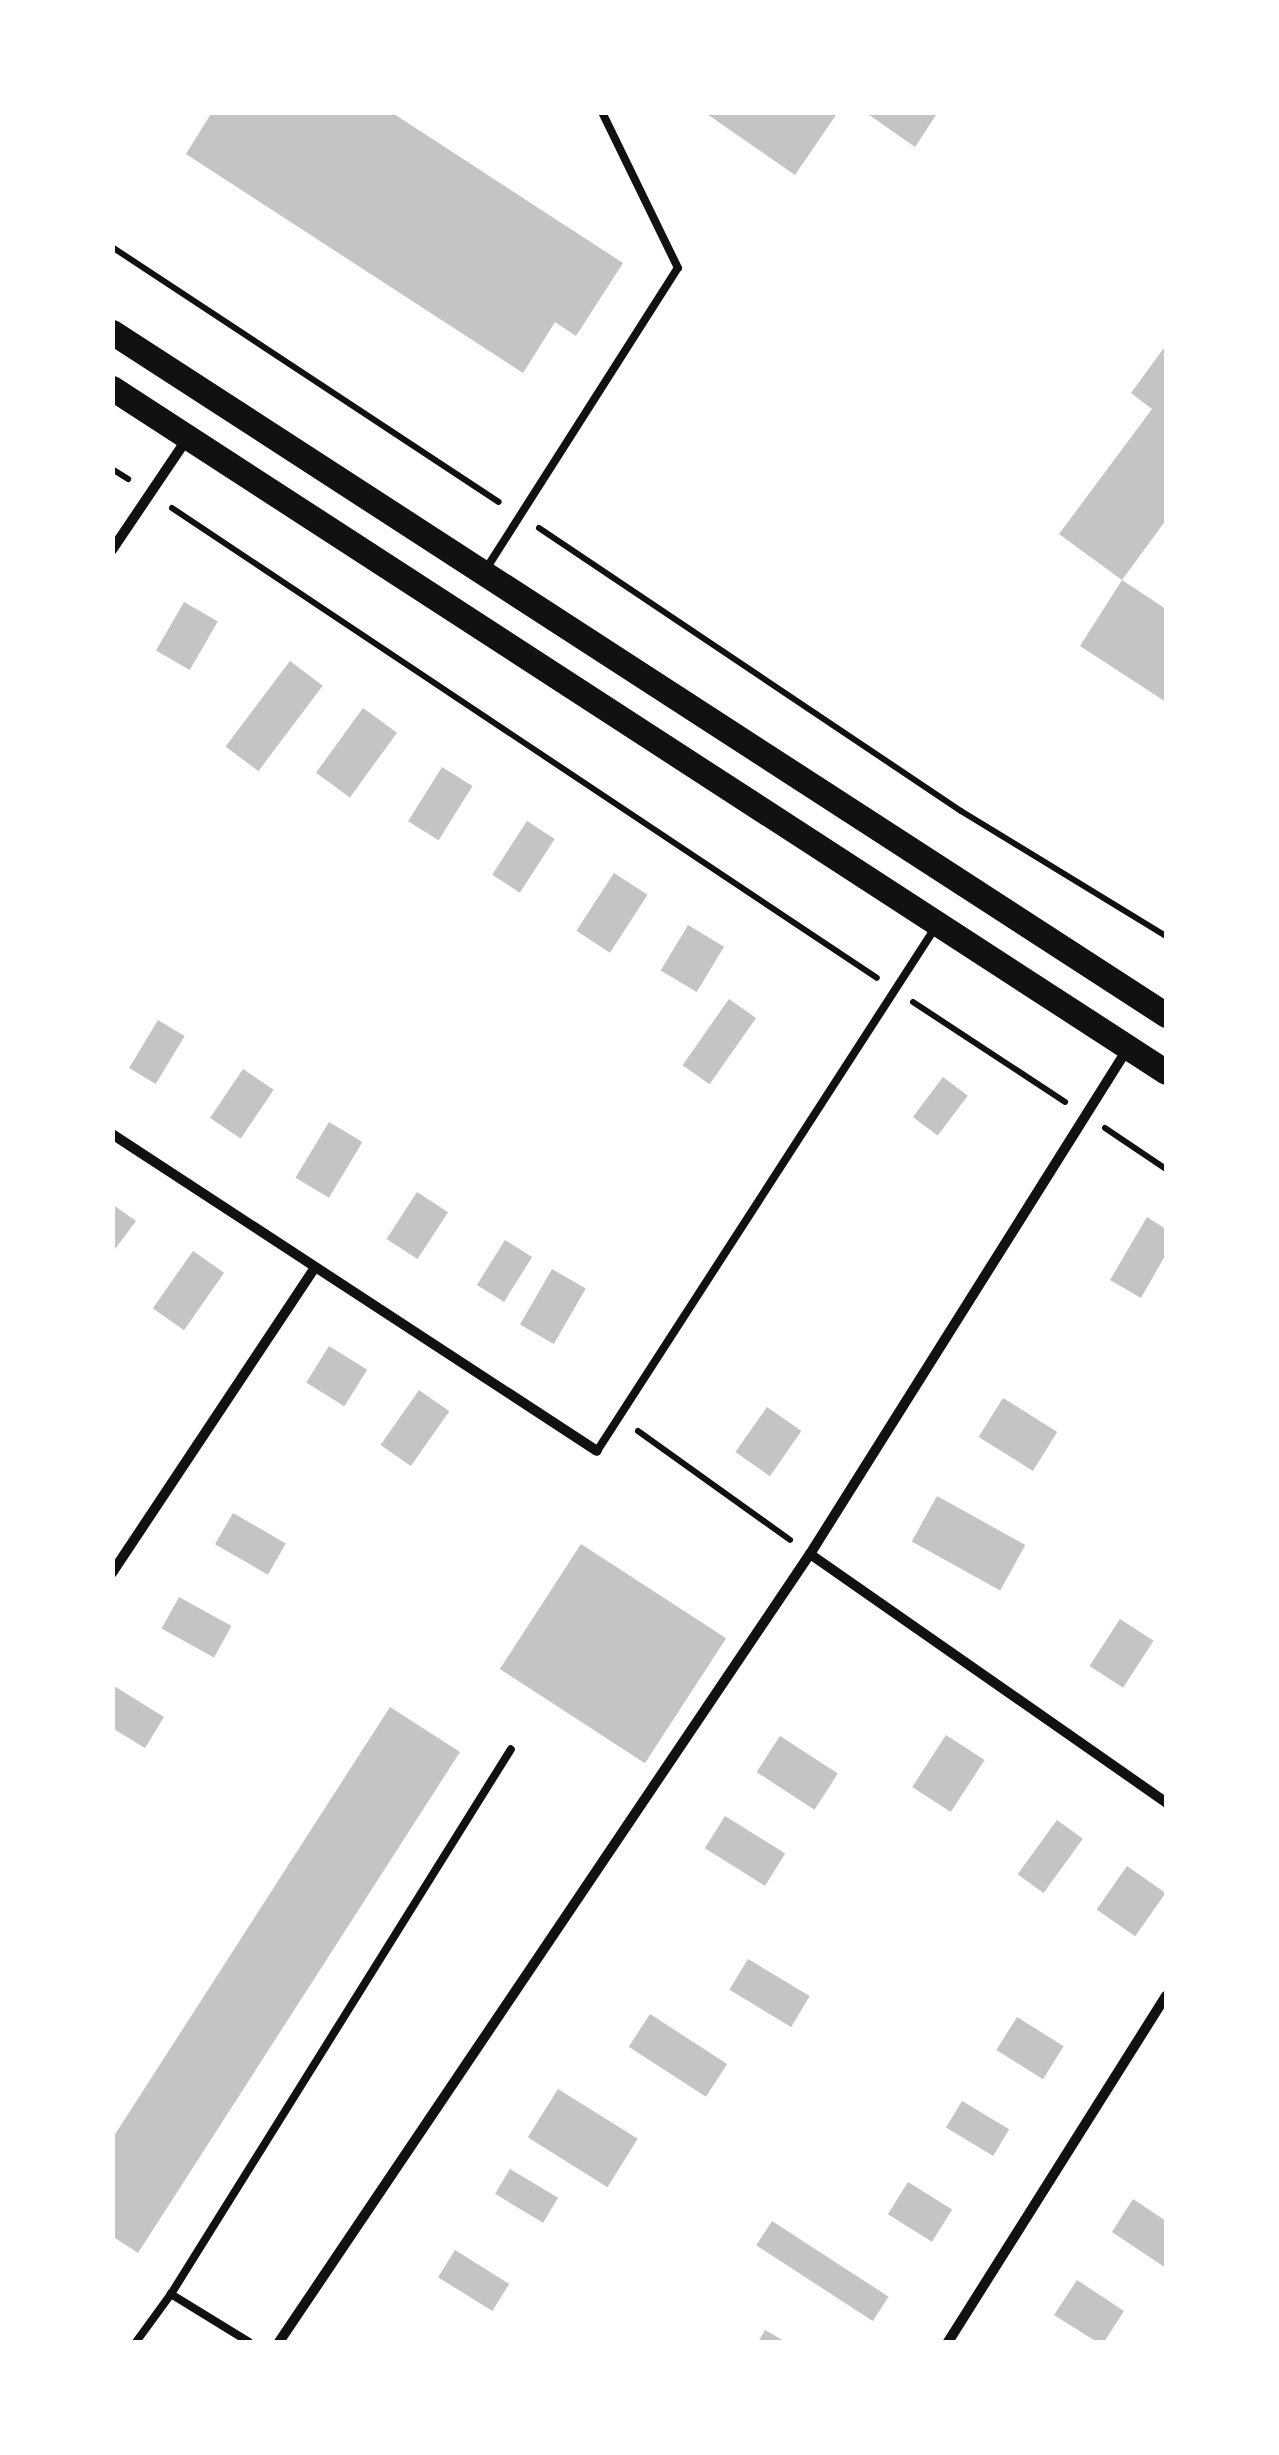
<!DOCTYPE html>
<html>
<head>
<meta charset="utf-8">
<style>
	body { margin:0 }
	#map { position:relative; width:1279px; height:2455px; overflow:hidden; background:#fff; font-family:"PT Sans",sans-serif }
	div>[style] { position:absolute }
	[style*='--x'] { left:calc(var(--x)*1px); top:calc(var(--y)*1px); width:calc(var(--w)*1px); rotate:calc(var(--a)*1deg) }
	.building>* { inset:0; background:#c4c4c4; transform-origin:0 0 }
	.path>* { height:6px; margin:-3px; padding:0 3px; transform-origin:3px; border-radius:3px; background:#111 }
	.service>* { height:8px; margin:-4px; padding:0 4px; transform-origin:4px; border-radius:4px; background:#111 }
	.minor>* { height:10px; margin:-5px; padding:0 5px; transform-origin:5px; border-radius:5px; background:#111 }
	.primary>* { height:25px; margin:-12.5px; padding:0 12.5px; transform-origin:12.5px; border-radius:12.5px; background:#111 }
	span { translate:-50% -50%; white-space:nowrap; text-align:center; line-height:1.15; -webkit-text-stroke:10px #fff; paint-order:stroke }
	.frame { position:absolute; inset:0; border:115px solid #fff; pointer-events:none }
</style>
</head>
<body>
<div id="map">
	<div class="building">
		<div style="clip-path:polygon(212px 112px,391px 112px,623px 263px,576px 336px,555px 322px,523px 373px,186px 154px)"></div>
		<div style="clip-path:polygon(704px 112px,838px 112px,795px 175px)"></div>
		<div style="clip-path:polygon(865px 112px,938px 112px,915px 147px)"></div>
		<div style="clip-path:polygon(1166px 345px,1166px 520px,1122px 580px,1059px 534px,1152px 409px,1131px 393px)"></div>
		<div style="clip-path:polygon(1122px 580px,1166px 609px,1166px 702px,1080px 646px)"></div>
		<div style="left:184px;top:602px;width:39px;height:56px;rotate:30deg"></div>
		<div style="left:290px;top:661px;width:41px;height:107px;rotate:37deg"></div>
		<div style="left:363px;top:708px;width:42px;height:80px;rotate:36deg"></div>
		<div style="left:442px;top:767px;width:36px;height:64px;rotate:32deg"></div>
		<div style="left:527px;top:821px;width:33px;height:64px;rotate:33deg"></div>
		<div style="left:614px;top:873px;width:40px;height:69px;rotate:33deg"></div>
		<div style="left:688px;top:925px;width:42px;height:53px;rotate:31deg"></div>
		<div style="left:729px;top:999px;width:33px;height:81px;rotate:35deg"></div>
		<div style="left:158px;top:1020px;width:31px;height:56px;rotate:31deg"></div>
		<div style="left:243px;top:1069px;width:37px;height:59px;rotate:34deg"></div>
		<div style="left:943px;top:1077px;width:31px;height:50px;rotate:37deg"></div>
		<div style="left:329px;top:1122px;width:39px;height:65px;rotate:31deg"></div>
		<div style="left:417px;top:1192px;width:37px;height:56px;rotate:33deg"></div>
		<div style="clip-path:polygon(112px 1204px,136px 1221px,112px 1253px)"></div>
		<div style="clip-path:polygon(1147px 1217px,1166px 1229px,1166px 1254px,1141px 1298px,1110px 1280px)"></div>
		<div style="left:505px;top:1240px;width:32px;height:53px;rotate:32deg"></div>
		<div style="left:193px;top:1251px;width:38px;height:70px;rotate:35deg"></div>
		<div style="left:552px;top:1269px;width:39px;height:64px;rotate:30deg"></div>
		<div style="left:329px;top:1346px;width:45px;height:43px;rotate:32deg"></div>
		<div style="left:419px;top:1390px;width:37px;height:67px;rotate:35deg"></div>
		<div style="left:1003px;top:1398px;width:64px;height:46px;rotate:32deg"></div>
		<div style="left:767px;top:1407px;width:42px;height:55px;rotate:35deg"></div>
		<div style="left:937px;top:1496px;width:101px;height:52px;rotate:29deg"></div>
		<div style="left:233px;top:1513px;width:61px;height:36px;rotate:30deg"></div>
		<div style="left:581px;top:1544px;width:173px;height:149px;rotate:33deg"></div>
		<div style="left:179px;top:1597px;width:60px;height:36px;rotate:29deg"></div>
		<div style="left:1120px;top:1619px;width:40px;height:56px;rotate:33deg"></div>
		<div style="clip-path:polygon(114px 1686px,164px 1717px,145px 1748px,112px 1728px)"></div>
		<div style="clip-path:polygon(390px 1707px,460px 1752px,138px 2253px,112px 2236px,112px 2139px)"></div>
		<div style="left:946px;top:1735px;width:46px;height:62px;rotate:33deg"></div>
		<div style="left:780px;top:1736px;width:69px;height:43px;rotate:33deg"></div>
		<div style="left:725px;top:1816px;width:71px;height:38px;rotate:32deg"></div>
		<div style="left:1057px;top:1820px;width:32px;height:67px;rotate:36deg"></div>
		<div style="left:1127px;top:1866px;width:47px;height:53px;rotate:35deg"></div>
		<div style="left:748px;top:1959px;width:72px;height:36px;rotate:31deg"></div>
		<div style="left:650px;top:2014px;width:92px;height:39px;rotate:33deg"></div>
		<div style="left:1017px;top:2017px;width:55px;height:39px;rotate:32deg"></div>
		<div style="left:558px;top:2089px;width:94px;height:57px;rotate:32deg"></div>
		<div style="left:962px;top:2101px;width:55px;height:31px;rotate:31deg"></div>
		<div style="left:510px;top:2169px;width:56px;height:29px;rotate:31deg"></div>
		<div style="left:908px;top:2182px;width:52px;height:38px;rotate:32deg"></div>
		<div style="clip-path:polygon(1133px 2199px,1166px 2221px,1166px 2268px,1112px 2232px)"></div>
		<div style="left:772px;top:2221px;width:139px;height:29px;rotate:33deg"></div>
		<div style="left:455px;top:2250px;width:64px;height:32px;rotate:32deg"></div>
		<div style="clip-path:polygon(1077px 2280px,1124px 2311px,1104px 2342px,1097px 2342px,1054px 2315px)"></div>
		<div style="clip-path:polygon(765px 2330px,786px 2342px,758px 2342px)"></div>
	</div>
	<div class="path">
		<div style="--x:112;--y:247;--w:463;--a:33.4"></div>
		<div style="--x:112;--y:469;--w:19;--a:32"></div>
		<div style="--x:172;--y:508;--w:847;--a:33.69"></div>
		<div style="--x:539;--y:528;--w:508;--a:33.85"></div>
		<div style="--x:961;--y:811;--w:240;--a:31.4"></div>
		<div style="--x:913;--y:1002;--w:182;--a:33.3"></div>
		<div style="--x:1105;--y:1128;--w:73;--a:33.9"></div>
		<div style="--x:638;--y:1431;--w:187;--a:35.6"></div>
	</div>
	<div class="service">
		<div style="--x:486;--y:569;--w:357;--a:-57.5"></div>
		<div style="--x:678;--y:268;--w:174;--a:-116"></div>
		<div style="--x:597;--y:1451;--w:623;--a:-57.13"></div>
		<div style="--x:136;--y:2342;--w:59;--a:-53.9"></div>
		<div style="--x:249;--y:2342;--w:92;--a:-148.4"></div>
		<div style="--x:171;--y:2294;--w:642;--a:-58.04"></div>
	</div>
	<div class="minor">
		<div style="--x:112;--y:550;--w:134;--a:-56"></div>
		<div style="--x:112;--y:1134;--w:579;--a:33.17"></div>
		<div style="--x:810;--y:1554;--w:434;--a:34.9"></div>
		<div style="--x:112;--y:1573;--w:367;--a:-56.4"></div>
		<div style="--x:279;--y:2342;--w:950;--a:-56.03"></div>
		<div style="--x:810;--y:1554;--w:598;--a:-57.85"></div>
		<div style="--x:948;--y:2342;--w:409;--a:-57.8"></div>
	</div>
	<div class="primary">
		<div style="--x:112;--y:332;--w:1256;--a:32.94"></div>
		<div style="--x:112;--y:388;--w:1256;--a:32.98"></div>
	</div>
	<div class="frame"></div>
</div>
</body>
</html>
